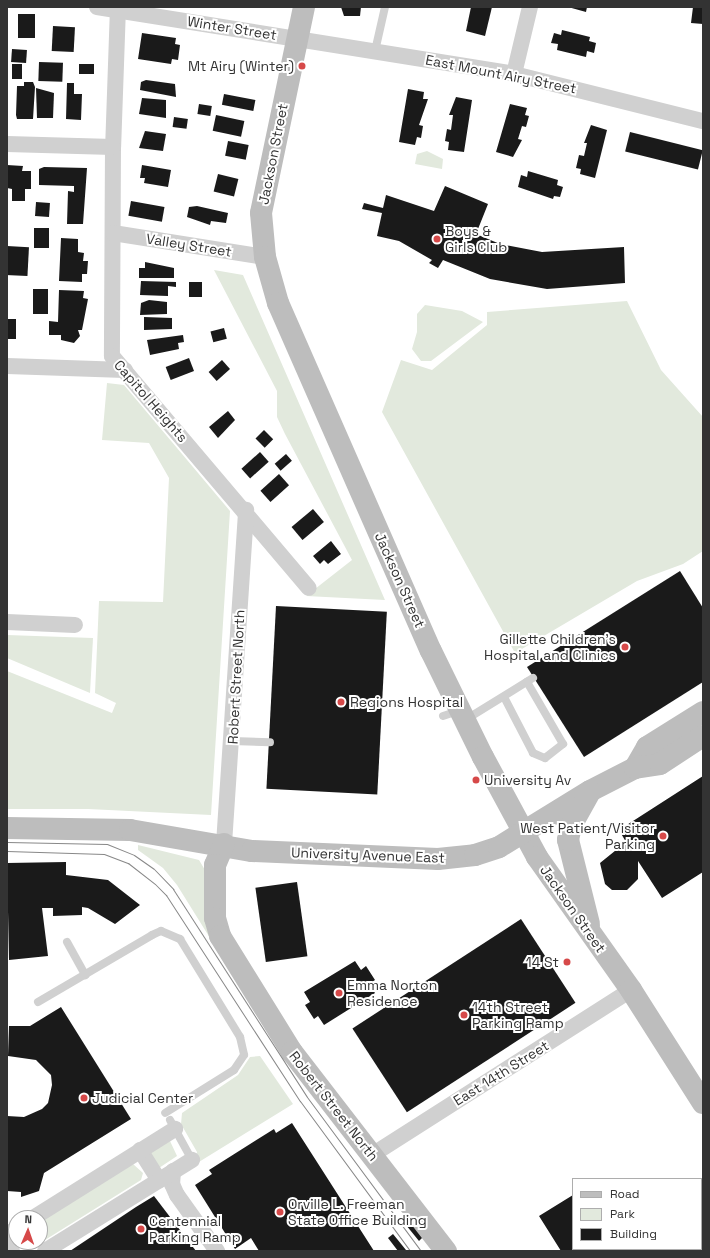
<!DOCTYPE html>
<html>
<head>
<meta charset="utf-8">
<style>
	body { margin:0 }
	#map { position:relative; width:710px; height:1258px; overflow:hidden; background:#fff; font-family:"Space Grotesk",sans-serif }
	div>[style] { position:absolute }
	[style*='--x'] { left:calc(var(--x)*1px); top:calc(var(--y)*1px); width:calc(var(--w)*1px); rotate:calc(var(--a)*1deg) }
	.green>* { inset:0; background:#e2e9dd }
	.building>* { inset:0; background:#1a1a1a; transform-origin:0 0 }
	.lane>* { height:8px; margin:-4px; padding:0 4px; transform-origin:4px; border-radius:4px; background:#d0d0d0 }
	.street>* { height:16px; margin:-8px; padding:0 8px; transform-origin:8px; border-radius:8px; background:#d0d0d0 }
	.secondary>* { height:22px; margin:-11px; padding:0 11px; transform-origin:11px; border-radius:11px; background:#bdbdbd }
	.tram>* { height:1px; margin:-0.5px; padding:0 0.5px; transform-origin:0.5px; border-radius:0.5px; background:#888 }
	.dots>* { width:11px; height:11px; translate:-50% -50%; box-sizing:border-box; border:2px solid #fff; border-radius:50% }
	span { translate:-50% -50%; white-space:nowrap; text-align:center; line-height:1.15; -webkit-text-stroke:4px #fff; paint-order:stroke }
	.street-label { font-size:14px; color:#333 }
	.poi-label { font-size:14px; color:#333 }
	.right { translate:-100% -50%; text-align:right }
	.left { translate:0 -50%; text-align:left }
	.frame { position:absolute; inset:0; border:8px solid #333; pointer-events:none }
	.legend { position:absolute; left:572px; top:1178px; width:130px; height:72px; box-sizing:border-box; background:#fff; border:1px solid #adadad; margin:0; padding:5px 7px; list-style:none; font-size:12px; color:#333 }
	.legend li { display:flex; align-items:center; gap:8px; height:20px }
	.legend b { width:20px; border:1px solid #adadad }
	.north { position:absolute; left:8px; top:1210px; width:40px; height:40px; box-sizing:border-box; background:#fff; border:1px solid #adadad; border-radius:50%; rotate:2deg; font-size:11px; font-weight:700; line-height:16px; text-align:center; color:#333 }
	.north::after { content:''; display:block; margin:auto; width:14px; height:18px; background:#d64949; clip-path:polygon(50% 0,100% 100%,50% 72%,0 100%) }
</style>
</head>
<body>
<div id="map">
	<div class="green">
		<div style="clip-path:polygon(427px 151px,443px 159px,442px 169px,415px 164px,417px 154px)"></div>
		<div style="clip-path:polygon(214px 270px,243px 275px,385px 600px,306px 596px,352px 560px,285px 434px,277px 417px,277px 391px)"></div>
		<div style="clip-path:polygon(627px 301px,661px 370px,703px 417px,703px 551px,683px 564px,637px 581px,515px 653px,382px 412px,401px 360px,432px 370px,487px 325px,487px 312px)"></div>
		<div style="clip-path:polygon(425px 305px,462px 311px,483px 322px,431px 361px,421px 361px,412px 349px,417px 332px,417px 314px)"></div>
		<div style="clip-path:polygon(107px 383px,124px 385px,230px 511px,211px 815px,88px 809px,7px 809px,7px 671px,112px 713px,116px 703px,95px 693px,99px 601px,163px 602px,169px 478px,149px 443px,102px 440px)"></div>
		<div style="clip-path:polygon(7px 635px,93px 638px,90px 693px,7px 658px)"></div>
		<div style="clip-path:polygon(138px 845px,199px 860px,205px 870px,210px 938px,177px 885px,163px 868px,138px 850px)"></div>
		<div style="clip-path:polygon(260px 1056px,293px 1104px,194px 1165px,197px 1152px,181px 1124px,182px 1113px,238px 1075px,250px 1057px)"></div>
		<div style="clip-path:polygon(170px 1141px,177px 1156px,159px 1168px,148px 1153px)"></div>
		<div style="clip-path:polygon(133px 1164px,143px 1173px,141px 1180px,29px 1250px,23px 1242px,40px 1242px,40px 1221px)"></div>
	</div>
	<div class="building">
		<div style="clip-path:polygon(341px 7px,361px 7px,360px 16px,344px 16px)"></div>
		<div style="clip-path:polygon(471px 7px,492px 7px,485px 36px,466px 31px)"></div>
		<div style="clip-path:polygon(568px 7px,587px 7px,586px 12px)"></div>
		<div style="clip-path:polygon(693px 7px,703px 7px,703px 24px,691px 23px)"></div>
		<div style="left:18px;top:14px;width:17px;height:24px"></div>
		<div style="left:53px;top:26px;width:22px;height:25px;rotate:3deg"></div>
		<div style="clip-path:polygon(562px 30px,590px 37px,589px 41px,596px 43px,594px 53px,587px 51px,586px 57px,557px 50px,558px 44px,551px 43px,554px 33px,561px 35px)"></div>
		<div style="clip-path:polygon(142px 33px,176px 38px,175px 44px,180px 45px,178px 60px,172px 59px,171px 64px,138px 59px)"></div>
		<div style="left:12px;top:49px;width:15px;height:13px;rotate:4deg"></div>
		<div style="left:39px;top:62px;width:24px;height:19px;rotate:2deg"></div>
		<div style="left:12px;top:64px;width:10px;height:15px"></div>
		<div style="left:79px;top:64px;width:15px;height:10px"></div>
		<div style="clip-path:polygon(146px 80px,175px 84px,176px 97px,140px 90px,141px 82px)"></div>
		<div style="clip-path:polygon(24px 82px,33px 82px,35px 87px,33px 119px,17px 119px,16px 115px,17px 86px,24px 86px)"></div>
		<div style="clip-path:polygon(67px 83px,74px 83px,74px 94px,82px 94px,81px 120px,66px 119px)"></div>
		<div style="clip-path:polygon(36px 88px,54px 93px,53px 118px,37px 118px)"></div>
		<div style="clip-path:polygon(408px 89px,424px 92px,423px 99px,428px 99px,419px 125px,423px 126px,421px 138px,417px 137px,415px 145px,399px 142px)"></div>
		<div style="left:224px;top:94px;width:32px;height:11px;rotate:11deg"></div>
		<div style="clip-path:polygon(456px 97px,472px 100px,464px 152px,448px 150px,449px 142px,445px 141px,447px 129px,451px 130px,453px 115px,449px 115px)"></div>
		<div style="clip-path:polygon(142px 98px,166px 100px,166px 118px,139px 114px)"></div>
		<div style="left:199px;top:104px;width:13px;height:10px;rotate:9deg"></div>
		<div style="clip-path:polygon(510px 104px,527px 108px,525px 115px,529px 116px,526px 127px,522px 126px,518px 139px,522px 140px,513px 157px,496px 152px)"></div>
		<div style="left:216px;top:115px;width:29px;height:16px;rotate:12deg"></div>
		<div style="left:174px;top:117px;width:14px;height:10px;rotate:8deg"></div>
		<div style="clip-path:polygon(591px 125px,607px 130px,595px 178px,580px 174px,581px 169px,576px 168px,579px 155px,584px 156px,587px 143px,584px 143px)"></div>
		<div style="clip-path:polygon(145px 131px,166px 134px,163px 151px,139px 148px)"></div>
		<div style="left:630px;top:132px;width:75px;height:20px;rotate:14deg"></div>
		<div style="left:228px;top:141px;width:21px;height:15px;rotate:11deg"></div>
		<div style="clip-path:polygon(7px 165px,23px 166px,22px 171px,31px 171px,31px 189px,25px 189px,25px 201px,12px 201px,12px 189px,7px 188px)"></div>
		<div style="clip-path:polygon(142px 165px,171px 170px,168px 187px,144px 183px,145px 178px,140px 178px)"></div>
		<div style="clip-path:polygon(44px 167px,87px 168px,83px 224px,67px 224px,68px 191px,74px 192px,74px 186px,39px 185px,39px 169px)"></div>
		<div style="clip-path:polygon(528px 171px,558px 180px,557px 185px,563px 187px,560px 197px,554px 196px,553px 199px,518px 187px,521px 175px,527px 177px)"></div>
		<div style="left:218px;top:174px;width:21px;height:18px;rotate:14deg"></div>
		<div style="clip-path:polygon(445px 186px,488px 204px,476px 234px,500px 244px,542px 252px,624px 247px,625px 283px,547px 289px,490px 279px,443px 260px,438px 268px,429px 263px,432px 260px,399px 241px,377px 236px,382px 213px,362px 209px,364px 203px,383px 208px,386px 195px,434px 211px)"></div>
		<div style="left:131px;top:201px;width:34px;height:15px;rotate:10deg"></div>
		<div style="left:36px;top:202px;width:14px;height:14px;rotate:4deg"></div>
		<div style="clip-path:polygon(197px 206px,228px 213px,226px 223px,211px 221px,210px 225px,187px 217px,189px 207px)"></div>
		<div style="left:34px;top:228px;width:15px;height:20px"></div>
		<div style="clip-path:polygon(61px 238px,78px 239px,78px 252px,84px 253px,83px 261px,88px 261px,87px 274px,82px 274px,82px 282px,59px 281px)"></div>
		<div style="left:7px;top:246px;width:22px;height:29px;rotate:3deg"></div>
		<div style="clip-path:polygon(145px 262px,174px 268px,174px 278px,139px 278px,139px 268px,145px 268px)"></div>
		<div style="clip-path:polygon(141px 281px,176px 282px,176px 287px,168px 286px,168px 296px,140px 295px)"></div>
		<div style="left:189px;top:282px;width:13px;height:15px"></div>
		<div style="left:33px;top:289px;width:15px;height:25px"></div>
		<div style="clip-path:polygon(59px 290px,84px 291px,83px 298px,88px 299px,82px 330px,78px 330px,80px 336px,74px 343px,61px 340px,61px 335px,49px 335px,49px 321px,58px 322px)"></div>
		<div style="clip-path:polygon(149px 300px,167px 302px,167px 314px,140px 315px,141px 303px)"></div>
		<div style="clip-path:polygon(144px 317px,172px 318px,172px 329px,144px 330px)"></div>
		<div style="left:7px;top:319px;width:9px;height:20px"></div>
		<div style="left:224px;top:328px;width:11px;height:14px;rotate:75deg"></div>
		<div style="clip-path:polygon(183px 335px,184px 342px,178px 343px,179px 349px,150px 355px,147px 340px)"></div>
		<div style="left:189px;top:358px;width:14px;height:25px;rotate:69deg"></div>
		<div style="left:222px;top:360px;width:12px;height:18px;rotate:48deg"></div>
		<div style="clip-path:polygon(228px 411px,235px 420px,218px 438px,209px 427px)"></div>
		<div style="left:264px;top:430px;width:13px;height:12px;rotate:45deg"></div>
		<div style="left:260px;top:452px;width:13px;height:25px;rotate:48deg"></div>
		<div style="left:286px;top:454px;width:9px;height:15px;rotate:49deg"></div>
		<div style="left:279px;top:474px;width:15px;height:25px;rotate:48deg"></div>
		<div style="left:313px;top:509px;width:17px;height:28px;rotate:50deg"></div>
		<div style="clip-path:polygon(331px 541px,341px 554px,328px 564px,324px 560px,320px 564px,313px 556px)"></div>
		<div style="clip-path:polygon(680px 571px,703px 608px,703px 682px,584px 757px,527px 667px)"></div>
		<div style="left:276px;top:606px;width:111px;height:183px;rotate:3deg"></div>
		<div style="clip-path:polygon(703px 776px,703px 872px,662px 898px,638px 861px,638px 879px,627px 890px,612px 890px,605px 884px,600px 863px,626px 842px,619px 830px)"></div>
		<div style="clip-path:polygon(66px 862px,66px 875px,108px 880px,140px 905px,115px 924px,88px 908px,82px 907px,82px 915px,53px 916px,53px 908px,42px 908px,48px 956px,9px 960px,7px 863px)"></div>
		<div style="left:297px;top:882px;width:75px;height:42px;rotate:82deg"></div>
		<div style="left:521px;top:919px;width:100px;height:201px;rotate:57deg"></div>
		<div style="clip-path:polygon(355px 961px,361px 970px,366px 966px,375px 980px,369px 984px,375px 993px,324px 1025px,318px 1016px,314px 1019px,305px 1005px,310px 1002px,304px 992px)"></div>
		<div style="clip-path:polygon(61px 1007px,131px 1119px,44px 1173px,39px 1191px,21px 1197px,21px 1192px,7px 1191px,7px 1116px,24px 1117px,42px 1109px,48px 1103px,52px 1085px,51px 1075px,36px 1060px,8px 1056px,9px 1026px,30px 1026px)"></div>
		<div style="clip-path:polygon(292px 1123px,374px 1251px,259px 1251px,251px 1238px,235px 1249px,195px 1185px,212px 1174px,209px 1170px,274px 1129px,276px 1133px)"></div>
		<div style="clip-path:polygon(573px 1195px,573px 1249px,684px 1251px,561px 1251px,539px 1216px)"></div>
		<div style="clip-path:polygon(154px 1196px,196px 1251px,70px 1251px,136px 1207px)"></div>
		<div style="clip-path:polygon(411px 1221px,423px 1237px,419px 1241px,406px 1225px)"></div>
		<div style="clip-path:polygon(393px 1234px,406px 1250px,404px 1251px,398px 1251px,388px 1238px)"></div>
	</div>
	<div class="lane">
		<div style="--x:375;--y:51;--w:45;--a:-77.2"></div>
		<div style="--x:504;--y:697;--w:63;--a:62.6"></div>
		<div style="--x:533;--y:753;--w:13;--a:23"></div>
		<div style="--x:545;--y:758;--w:23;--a:-38"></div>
		<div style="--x:563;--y:744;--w:72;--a:-120.1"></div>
		<div style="--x:443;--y:716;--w:16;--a:-18"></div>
		<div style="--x:465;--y:720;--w:80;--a:-31.7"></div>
		<div style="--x:232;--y:741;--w:38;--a:2"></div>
		<div style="--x:67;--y:942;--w:38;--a:61"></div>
		<div style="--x:38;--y:1002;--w:132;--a:-30.4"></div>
		<div style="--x:152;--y:935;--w:10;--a:-24"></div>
		<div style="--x:161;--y:931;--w:21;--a:23"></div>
		<div style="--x:180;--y:939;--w:115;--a:58.5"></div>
		<div style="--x:240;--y:1037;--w:18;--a:77"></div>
		<div style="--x:244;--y:1055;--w:18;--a:124"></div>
		<div style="--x:234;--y:1070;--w:81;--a:148.1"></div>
		<div style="--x:170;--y:1120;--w:46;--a:61.2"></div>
	</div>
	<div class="street">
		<div style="--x:97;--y:7;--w:422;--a:9.1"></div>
		<div style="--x:514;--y:74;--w:195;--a:14"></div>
		<div style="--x:118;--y:7;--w:140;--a:92"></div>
		<div style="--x:113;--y:147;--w:209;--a:90.3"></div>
		<div style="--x:112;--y:356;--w:304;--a:49.7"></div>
		<div style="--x:514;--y:74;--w:69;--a:-76.6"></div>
		<div style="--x:7;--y:144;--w:106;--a:1.6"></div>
		<div style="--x:113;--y:233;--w:154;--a:9"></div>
		<div style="--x:7;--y:366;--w:118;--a:1.9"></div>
		<div style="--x:7;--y:622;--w:68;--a:2.5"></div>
		<div style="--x:224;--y:844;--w:335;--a:-86.2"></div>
		<div style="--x:140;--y:1150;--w:36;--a:58"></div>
		<div style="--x:372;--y:1155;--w:307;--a:-32.5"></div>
		<div style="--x:173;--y:1171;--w:13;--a:94"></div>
		<div style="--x:172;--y:1184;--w:12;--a:66"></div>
		<div style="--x:177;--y:1195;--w:69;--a:54.5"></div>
		<div style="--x:33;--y:1218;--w:168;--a:-32.1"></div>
		<div style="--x:7;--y:1234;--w:10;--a:-29"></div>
		<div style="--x:7;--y:1242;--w:10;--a:61"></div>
		<div style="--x:45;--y:1251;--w:173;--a:-31.8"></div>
	</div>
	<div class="secondary">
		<div style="--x:304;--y:7;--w:210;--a:101.8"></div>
		<div style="--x:261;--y:213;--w:44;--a:84.8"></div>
		<div style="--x:265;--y:257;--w:48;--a:74.2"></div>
		<div style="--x:278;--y:303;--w:380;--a:66.3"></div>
		<div style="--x:431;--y:651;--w:118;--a:63.9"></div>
		<div style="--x:483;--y:757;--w:114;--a:61.6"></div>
		<div style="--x:537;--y:857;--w:163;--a:54.7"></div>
		<div style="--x:631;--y:990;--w:134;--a:57.5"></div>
		<div style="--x:635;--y:768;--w:24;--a:-60"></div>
		<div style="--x:647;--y:747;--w:66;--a:-32"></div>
		<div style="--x:7;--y:828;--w:123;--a:0.9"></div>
		<div style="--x:130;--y:830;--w:124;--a:9.8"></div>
		<div style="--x:252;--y:851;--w:186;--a:2.5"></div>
		<div style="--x:438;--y:859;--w:37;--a:-6"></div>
		<div style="--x:475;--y:855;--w:25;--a:-18"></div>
		<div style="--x:499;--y:847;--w:107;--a:-31.6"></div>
		<div style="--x:590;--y:791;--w:51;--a:-27.1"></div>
		<div style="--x:635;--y:768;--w:25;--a:-9"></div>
		<div style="--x:660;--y:764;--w:51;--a:-33.1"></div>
		<div style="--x:224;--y:844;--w:23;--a:113"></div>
		<div style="--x:215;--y:865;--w:53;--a:90"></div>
		<div style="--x:215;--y:918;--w:19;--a:74"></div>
		<div style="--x:220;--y:936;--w:137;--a:58.2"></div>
		<div style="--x:292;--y:1052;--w:252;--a:52.3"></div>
		<div style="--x:589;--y:924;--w:87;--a:-104"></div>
		<div style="--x:568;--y:840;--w:14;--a:-78"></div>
		<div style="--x:571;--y:826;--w:39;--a:-61"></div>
	</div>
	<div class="tram">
		<div style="--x:7;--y:842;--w:100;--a:1.1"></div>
		<div style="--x:107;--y:844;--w:29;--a:22"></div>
		<div style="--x:134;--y:855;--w:24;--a:35"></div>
		<div style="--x:154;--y:869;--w:28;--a:46"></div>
		<div style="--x:173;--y:889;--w:247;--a:57.2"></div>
		<div style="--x:307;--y:1097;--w:192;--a:53.5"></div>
		<div style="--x:7;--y:851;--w:97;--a:1.8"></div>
		<div style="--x:104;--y:854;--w:26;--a:21"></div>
		<div style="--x:128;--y:863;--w:34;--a:38"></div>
		<div style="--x:155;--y:884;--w:16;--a:45"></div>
		<div style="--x:166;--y:895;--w:246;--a:57"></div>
		<div style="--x:300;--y:1101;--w:186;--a:53.7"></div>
	</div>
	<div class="dots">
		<div style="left:302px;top:66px;background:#d64949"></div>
		<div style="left:437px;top:239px;background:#d64949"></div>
		<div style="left:625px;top:647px;background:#d64949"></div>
		<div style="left:341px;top:702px;background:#d64949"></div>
		<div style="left:476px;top:780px;background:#d64949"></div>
		<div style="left:663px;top:836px;background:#d64949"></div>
		<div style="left:567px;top:962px;background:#d64949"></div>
		<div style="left:339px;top:993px;background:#d64949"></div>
		<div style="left:464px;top:1015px;background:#d64949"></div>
		<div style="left:84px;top:1098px;background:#d64949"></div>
		<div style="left:280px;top:1212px;background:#d64949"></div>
		<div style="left:141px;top:1229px;background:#d64949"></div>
	</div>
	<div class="street-label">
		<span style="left:232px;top:28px;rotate:9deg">Winter Street</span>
		<span style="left:501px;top:74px;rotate:11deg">East Mount Airy Street</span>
		<span style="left:273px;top:154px;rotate:-79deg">Jackson Street</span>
		<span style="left:189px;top:245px;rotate:9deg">Valley Street</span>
		<span style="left:151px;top:401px;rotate:49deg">Capitol Heights</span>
		<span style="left:400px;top:580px;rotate:66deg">Jackson Street</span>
		<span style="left:236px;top:677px;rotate:-87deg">Robert Street North</span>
		<span style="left:368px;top:855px;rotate:2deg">University Avenue East</span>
		<span style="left:573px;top:909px;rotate:55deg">Jackson Street</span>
		<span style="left:501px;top:1073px;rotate:-32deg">East 14th Street</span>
		<span style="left:334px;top:1106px;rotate:52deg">Robert Street North</span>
	</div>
	<div class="poi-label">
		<span class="right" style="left:294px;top:66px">Mt Airy (Winter)</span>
		<span class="left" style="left:445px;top:239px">Boys &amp;<br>Girls Club</span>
		<span class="right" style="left:616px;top:647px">Gillette Children's<br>Hospital and Clinics</span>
		<span class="left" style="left:350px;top:702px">Regions Hospital</span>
		<span class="left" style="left:484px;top:780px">University Av</span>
		<span class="right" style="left:655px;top:836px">West Patient/Visitor<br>Parking</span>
		<span class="right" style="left:559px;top:962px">14 St</span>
		<span class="left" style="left:347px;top:993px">Emma Norton<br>Residence</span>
		<span class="left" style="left:472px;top:1015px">14th Street<br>Parking Ramp</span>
		<span class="left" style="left:92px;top:1098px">Judicial Center</span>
		<span class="left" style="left:288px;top:1212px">Orville L. Freeman<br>State Office Building</span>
		<span class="left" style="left:149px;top:1229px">Centennial<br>Parking Ramp</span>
	</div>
	<div class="frame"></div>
	<ul class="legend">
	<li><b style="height:5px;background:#bdbdbd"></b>Road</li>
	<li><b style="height:11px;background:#e2e9dd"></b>Park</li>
	<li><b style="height:11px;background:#1a1a1a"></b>Building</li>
	</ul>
	<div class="north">N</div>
</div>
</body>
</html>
